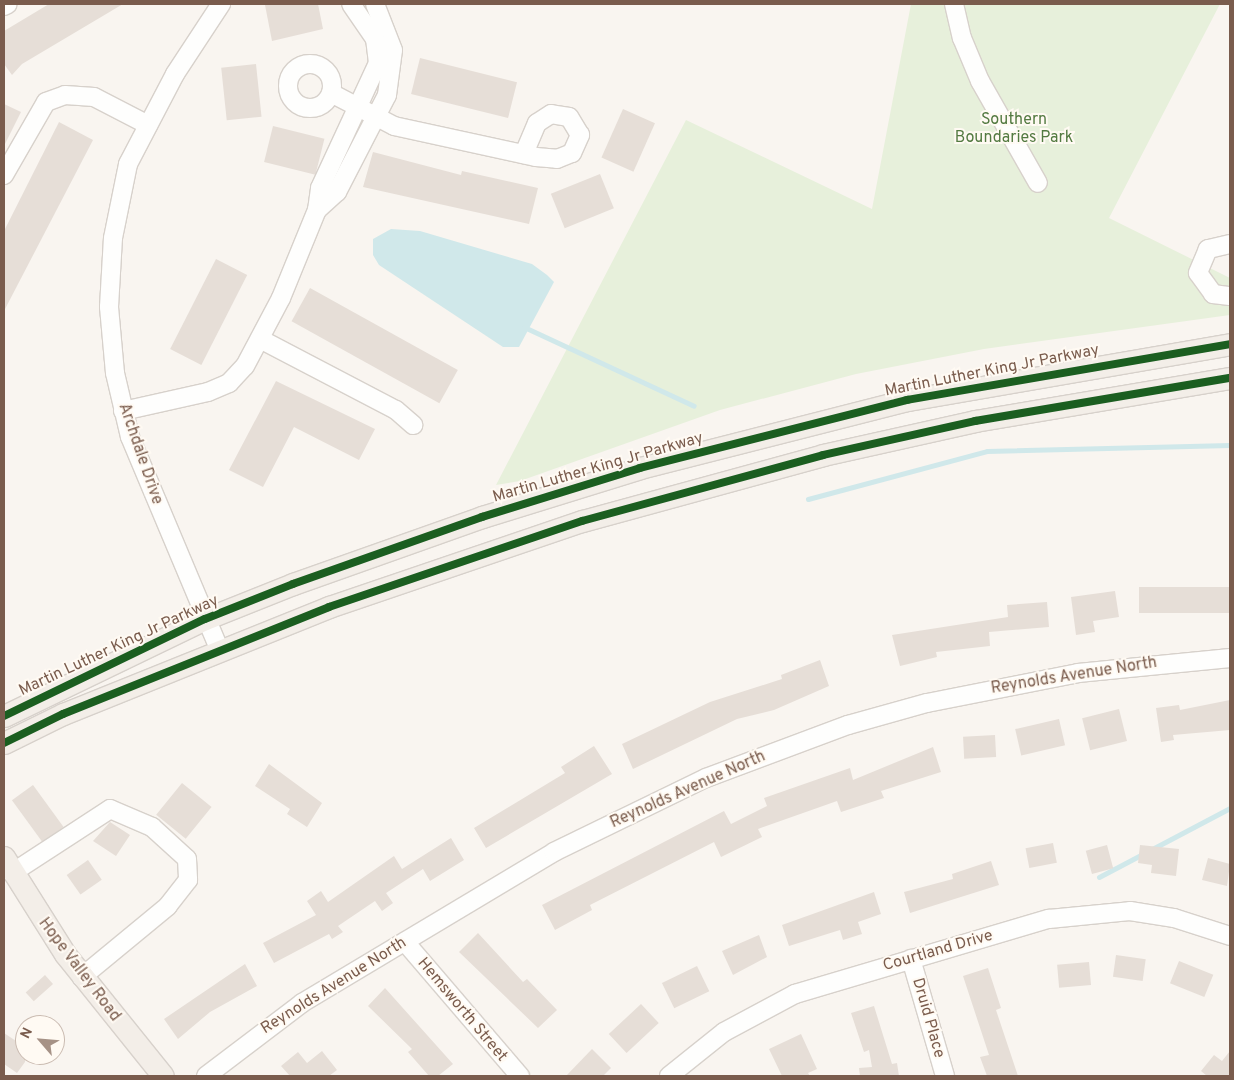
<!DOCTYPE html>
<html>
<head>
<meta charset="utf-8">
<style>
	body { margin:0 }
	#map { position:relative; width:1234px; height:1080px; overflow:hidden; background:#f9f5f0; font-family:Overpass,sans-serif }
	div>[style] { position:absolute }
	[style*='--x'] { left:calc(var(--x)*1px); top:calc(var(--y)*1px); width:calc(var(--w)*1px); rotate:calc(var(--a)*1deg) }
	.green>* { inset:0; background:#e7f0db }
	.water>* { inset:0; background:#d0e8ea }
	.stream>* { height:5px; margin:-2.5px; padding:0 2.5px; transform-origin:2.5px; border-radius:2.5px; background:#d0e8ea }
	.building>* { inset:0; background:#e6ded7; transform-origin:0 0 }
	.roads { filter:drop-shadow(1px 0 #d7d1cb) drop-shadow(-1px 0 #d7d1cb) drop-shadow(0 1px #d7d1cb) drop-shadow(0 -1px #d7d1cb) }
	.minor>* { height:18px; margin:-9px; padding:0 9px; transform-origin:9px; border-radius:9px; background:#fefefd }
	.minor>.ring { margin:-9px; padding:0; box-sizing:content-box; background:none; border:18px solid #fefefd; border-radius:50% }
	.major>* { height:21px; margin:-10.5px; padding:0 10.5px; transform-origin:10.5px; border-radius:10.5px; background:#f3eee8 }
	.cycleway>* { height:8px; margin:-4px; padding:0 4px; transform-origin:4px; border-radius:4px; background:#1b5e20 }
	span { translate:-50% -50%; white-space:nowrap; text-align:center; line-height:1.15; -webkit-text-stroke:4px #fffaf3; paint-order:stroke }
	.park-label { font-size:16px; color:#537a41 }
	.street-label { font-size:16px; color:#7a5c4d }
	.frame { position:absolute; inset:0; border:5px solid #7a5c4d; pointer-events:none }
	.north { position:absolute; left:15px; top:1015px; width:50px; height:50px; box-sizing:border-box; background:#fffaf3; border:1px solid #cabbb1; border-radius:50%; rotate:297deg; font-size:14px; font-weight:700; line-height:20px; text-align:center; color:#7a5c4d }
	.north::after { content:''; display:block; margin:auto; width:18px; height:22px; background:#a69286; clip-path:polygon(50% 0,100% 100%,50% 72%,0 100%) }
</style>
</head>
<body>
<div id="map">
	<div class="green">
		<div style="clip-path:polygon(911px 4px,1220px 4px,1109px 218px,1230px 278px,1230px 315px,984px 349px,856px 374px,720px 410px,520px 481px,496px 485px,686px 120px,872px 209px)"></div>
	</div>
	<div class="water">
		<div style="clip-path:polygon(391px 229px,420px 231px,532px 264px,547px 275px,554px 282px,519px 347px,503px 347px,379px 265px,373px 255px,373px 239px)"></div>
	</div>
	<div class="stream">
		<div style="--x:524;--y:327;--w:187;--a:24.9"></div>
		<div style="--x:808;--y:499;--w:185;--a:-15"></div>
		<div style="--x:987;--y:451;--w:243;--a:-1.4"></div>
		<div style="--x:1099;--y:877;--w:148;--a:-27.8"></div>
	</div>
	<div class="building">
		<div style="clip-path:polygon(49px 4px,123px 4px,22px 64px,12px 75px,4px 64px,4px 31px)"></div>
		<div style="clip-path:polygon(318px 4px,323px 29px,272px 41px,265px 5px)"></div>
		<div style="left:420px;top:58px;width:100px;height:37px;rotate:14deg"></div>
		<div style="left:256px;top:64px;width:53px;height:35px;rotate:84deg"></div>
		<div style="clip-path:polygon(4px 104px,21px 112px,4px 146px)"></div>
		<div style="left:623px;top:109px;width:35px;height:53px;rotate:24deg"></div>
		<div style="clip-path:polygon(59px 122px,93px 140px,4px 311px,4px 231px)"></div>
		<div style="left:273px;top:126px;width:53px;height:37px;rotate:14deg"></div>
		<div style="clip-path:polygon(373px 152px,461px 175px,462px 171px,538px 188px,529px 224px,363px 187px)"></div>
		<div style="left:600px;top:174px;width:37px;height:53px;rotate:68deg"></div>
		<div style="left:216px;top:259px;width:35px;height:101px;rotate:27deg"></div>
		<div style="left:310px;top:288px;width:169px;height:38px;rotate:29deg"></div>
		<div style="clip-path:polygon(276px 381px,375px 429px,359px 460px,294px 427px,263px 487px,229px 470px)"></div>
		<div style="left:1230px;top:587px;width:26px;height:91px;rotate:90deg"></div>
		<div style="clip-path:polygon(1115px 591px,1119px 617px,1093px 621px,1095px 632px,1076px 635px,1071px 597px)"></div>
		<div style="clip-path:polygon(1047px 602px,1049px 627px,989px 632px,990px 646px,936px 652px,937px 657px,900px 666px,892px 635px,1008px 617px,1007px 605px)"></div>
		<div style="clip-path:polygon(820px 660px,829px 686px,774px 710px,737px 719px,633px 769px,622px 744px,710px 702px,782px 679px,781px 675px)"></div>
		<div style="clip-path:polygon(1230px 700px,1230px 730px,1173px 735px,1174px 740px,1161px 742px,1156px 708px,1179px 705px,1180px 710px)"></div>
		<div style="left:1119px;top:709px;width:33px;height:38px;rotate:76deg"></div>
		<div style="left:1059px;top:719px;width:27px;height:45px;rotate:77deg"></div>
		<div style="left:995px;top:735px;width:22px;height:32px;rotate:87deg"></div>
		<div style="clip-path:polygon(594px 746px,612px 774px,486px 848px,474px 828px,565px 773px,561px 767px)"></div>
		<div style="clip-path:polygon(933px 747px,941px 772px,881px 791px,884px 798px,841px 812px,837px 801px,758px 829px,762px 837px,721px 857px,714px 842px,590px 905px,592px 910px,555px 930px,542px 905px,724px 811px,731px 824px,767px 806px,764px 798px,850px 768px,853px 780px)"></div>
		<div style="clip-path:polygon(269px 764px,322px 803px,307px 827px,287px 814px,290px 809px,255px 786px)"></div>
		<div style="left:182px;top:783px;width:38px;height:41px;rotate:39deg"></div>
		<div style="left:33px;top:785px;width:52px;height:26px;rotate:54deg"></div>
		<div style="clip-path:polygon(110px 822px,130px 835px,116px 856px,93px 841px)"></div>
		<div style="clip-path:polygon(451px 838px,464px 860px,430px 881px,423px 869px,386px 893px,393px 903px,382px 911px,375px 901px,338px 926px,343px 932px,332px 939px,329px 934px,274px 963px,263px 943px,316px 915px,307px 901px,321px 891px,328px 902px,394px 856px,402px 869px)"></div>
		<div style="left:1053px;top:843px;width:20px;height:28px;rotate:79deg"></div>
		<div style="left:1107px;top:845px;width:24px;height:22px;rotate:75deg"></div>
		<div style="clip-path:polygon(1140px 845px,1179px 849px,1176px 876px,1151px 873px,1152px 865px,1138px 863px)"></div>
		<div style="clip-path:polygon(1208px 858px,1230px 864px,1227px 886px,1202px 880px)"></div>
		<div style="left:88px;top:860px;width:24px;height:26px;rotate:55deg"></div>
		<div style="clip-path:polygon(991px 861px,999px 885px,910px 913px,904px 892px,953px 879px,952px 874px)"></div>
		<div style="clip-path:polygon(874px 892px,881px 914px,858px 922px,862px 934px,843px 940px,840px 930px,789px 946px,782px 925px)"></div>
		<div style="clip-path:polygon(478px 933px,523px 982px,527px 979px,557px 1010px,538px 1028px,459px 952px)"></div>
		<div style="clip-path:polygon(759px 935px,767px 957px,733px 975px,722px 951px)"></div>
		<div style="left:1116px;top:955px;width:30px;height:22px;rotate:8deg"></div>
		<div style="left:1179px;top:961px;width:37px;height:24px;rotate:22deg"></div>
		<div style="left:1089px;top:962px;width:23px;height:32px;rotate:85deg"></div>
		<div style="clip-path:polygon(245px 964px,257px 986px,210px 1012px,178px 1039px,164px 1019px)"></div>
		<div style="left:697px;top:966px;width:28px;height:39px;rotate:64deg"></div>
		<div style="clip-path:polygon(988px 968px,1001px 1008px,996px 1010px,1018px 1076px,987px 1076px,980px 1057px,989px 1055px,963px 976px)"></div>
		<div style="left:45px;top:975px;width:12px;height:26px;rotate:48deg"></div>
		<div style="clip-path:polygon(385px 988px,453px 1064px,438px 1076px,429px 1076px,408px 1052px,412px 1049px,368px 1006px)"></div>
		<div style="left:641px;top:1004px;width:26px;height:44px;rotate:47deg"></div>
		<div style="clip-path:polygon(874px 1006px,892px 1064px,897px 1063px,899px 1076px,860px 1076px,859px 1068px,872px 1067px,869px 1050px,864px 1052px,851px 1013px)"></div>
		<div style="clip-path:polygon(4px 1033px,25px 1047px,25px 1062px,17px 1073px,4px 1064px)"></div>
		<div style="clip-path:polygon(801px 1034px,817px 1069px,808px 1073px,810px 1076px,782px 1076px,769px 1049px)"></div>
		<div style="clip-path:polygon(592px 1049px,611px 1068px,603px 1076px,566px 1076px)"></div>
		<div style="clip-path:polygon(322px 1051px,337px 1070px,329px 1076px,290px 1076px,281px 1066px,298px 1052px,307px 1063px)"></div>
		<div style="clip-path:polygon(1230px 1051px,1230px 1076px,1207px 1076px,1201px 1071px,1214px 1055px,1222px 1061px)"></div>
	</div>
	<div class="roads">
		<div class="minor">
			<div style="--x:954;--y:4;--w:35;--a:77"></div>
			<div style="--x:962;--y:38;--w:47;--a:67.3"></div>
			<div style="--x:980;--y:81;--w:117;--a:60.4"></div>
			<div style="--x:4;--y:6;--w:4;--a:-27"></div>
			<div class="ring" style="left:288px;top:64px;width:26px;height:26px"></div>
			<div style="--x:331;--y:93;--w:71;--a:27.6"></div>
			<div style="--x:394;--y:126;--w:145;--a:12.3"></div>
			<div style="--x:536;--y:157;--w:21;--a:5"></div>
			<div style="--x:557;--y:159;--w:16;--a:-22"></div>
			<div style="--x:572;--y:153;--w:20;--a:-66"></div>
			<div style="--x:580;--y:135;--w:21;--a:-121"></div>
			<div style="--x:569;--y:117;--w:18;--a:-171"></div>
			<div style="--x:551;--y:114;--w:17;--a:147"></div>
			<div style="--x:537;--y:123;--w:34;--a:113"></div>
			<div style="--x:4;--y:175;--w:84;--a:-60.1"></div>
			<div style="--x:46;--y:102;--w:20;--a:-20"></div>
			<div style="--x:65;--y:95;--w:29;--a:4"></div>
			<div style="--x:94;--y:97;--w:61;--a:27.4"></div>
			<div style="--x:317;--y:210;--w:27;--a:-42"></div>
			<div style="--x:337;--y:192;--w:109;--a:-62.7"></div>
			<div style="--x:387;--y:95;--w:45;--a:-82.4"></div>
			<div style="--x:393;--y:50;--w:49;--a:-111.4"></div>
			<div style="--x:1230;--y:244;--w:23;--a:167"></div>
			<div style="--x:1208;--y:249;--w:26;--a:113"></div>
			<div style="--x:1198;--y:273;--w:26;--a:54"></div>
			<div style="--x:1213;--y:294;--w:17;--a:7"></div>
			<div style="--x:260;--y:339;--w:153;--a:27.6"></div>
			<div style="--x:396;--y:410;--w:23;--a:41"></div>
			<div style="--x:123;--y:411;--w:87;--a:-12.6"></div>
			<div style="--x:208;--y:392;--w:23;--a:-23"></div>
			<div style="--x:229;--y:383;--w:23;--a:-47"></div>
			<div style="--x:245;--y:366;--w:77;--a:-62.1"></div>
			<div style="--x:281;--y:298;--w:95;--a:-67.8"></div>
			<div style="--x:317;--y:210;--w:22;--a:-82"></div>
			<div style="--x:320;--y:188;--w:138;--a:-65.1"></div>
			<div style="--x:378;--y:63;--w:24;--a:-97"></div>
			<div style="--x:375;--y:39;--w:42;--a:-124.4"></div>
			<div style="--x:220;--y:651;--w:232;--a:-112.8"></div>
			<div style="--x:130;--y:437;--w:66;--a:-103.2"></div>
			<div style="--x:115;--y:373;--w:66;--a:-95.2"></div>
			<div style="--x:109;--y:307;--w:69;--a:-86.7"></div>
			<div style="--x:113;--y:238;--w:76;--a:-78.5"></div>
			<div style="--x:128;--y:164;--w:102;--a:-62.4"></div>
			<div style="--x:175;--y:74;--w:84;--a:-56.7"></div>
			<div style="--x:12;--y:873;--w:117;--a:-33.1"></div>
			<div style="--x:110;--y:809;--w:46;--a:23.2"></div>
			<div style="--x:152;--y:827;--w:47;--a:42.4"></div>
			<div style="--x:187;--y:859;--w:21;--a:87"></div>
			<div style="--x:188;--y:880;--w:33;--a:128"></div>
			<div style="--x:168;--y:906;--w:112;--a:140.5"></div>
			<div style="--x:405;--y:942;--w:177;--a:49.4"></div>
			<div style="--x:911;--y:959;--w:122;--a:73.8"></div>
			<div style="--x:206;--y:1076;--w:121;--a:-37.2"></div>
			<div style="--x:302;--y:1003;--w:294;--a:-30.9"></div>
			<div style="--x:554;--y:852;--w:169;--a:-26"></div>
			<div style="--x:706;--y:778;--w:152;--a:-20.5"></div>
			<div style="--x:848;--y:725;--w:82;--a:-15.6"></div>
			<div style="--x:927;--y:703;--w:154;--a:-11.2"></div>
			<div style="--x:1078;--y:673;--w:153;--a:-5.6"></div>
			<div style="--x:669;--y:1076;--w:70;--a:-38.7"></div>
			<div style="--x:724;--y:1032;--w:81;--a:-28.2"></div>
			<div style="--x:795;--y:994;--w:265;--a:-16.5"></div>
			<div style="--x:1049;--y:919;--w:81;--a:-5.6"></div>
			<div style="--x:1130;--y:911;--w:45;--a:9"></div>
			<div style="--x:1174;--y:918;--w:59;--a:17.8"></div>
		</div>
		<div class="major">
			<div style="--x:4;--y:716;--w:223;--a:-25.8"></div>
			<div style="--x:205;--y:619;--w:95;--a:-21.7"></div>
			<div style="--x:293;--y:584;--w:201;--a:-19.5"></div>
			<div style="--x:482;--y:517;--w:165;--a:-17.2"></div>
			<div style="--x:640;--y:468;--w:276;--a:-14.3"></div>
			<div style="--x:907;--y:400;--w:328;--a:-9.8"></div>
			<div style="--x:4;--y:743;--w:66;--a:-26.2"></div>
			<div style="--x:63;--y:714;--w:287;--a:-21.9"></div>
			<div style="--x:329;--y:607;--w:267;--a:-18.8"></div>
			<div style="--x:582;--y:521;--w:250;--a:-15.3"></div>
			<div style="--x:823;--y:455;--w:156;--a:-12.6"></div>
			<div style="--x:975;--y:421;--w:259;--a:-9.6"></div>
			<div style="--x:4;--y:857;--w:115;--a:57.8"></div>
			<div style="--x:65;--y:954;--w:156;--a:51.2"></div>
		</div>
	</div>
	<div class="cycleway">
		<div style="--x:4;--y:716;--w:223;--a:-25.8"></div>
		<div style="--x:205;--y:619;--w:95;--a:-21.7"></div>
		<div style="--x:293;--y:584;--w:201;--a:-19.5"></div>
		<div style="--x:482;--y:517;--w:165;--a:-17.2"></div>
		<div style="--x:640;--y:468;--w:276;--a:-14.3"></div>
		<div style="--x:907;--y:400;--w:328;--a:-9.8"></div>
		<div style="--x:4;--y:743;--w:66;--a:-26.2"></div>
		<div style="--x:63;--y:714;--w:287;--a:-21.9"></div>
		<div style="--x:329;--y:607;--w:267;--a:-18.8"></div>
		<div style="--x:582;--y:521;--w:250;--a:-15.3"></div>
		<div style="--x:823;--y:455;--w:156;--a:-12.6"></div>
		<div style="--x:975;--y:421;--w:259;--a:-9.6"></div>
	</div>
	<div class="park-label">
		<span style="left:1014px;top:129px">Southern<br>Boundaries Park</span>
	</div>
	<div class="street-label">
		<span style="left:992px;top:371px;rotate:-11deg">Martin Luther King Jr Parkway</span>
		<span style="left:140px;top:454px;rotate:71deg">Archdale Drive</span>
		<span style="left:598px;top:468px;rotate:-16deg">Martin Luther King Jr Parkway</span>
		<span style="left:119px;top:646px;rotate:-25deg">Martin Luther King Jr Parkway</span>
		<span style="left:1074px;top:676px;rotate:-9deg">Reynolds Avenue North</span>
		<span style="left:688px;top:790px;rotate:-24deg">Reynolds Avenue North</span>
		<span style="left:938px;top:951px;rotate:-16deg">Courtland Drive</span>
		<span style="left:79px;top:970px;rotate:53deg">Hope Valley Road</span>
		<span style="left:334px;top:986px;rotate:-32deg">Reynolds Avenue North</span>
		<span style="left:462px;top:1010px;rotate:50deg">Hemsworth Street</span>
		<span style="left:928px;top:1018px;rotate:74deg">Druid Place</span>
	</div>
	<div class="frame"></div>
	<div class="north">N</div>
</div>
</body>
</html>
